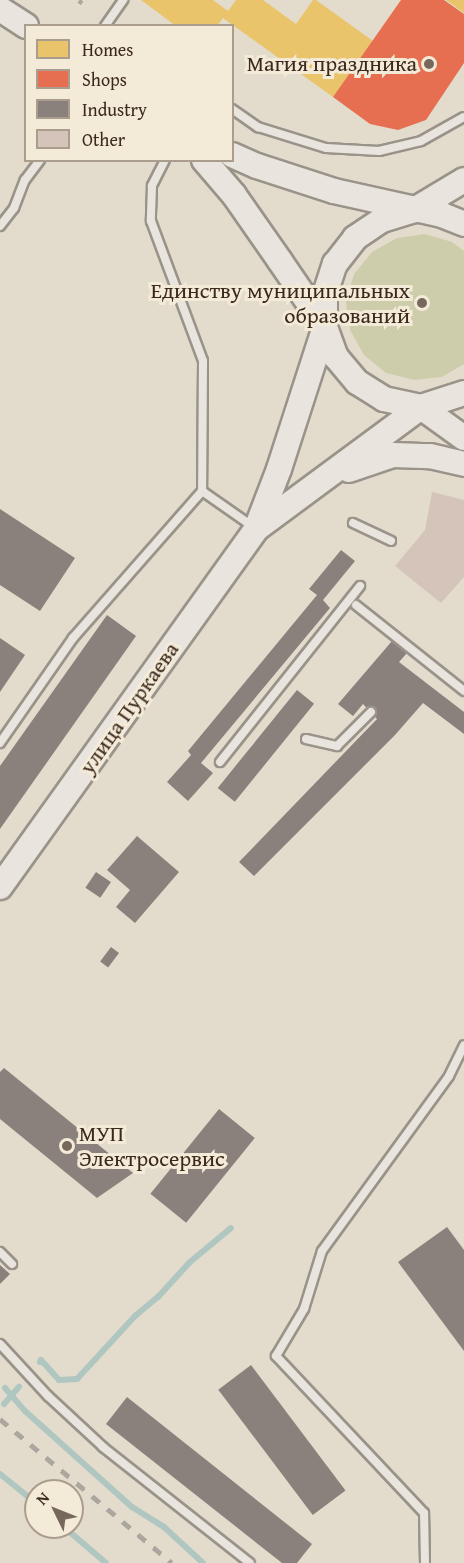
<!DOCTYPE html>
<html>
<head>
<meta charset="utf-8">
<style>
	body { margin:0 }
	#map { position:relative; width:464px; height:1563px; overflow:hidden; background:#e3dccd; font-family:"Gentium Book Plus",serif }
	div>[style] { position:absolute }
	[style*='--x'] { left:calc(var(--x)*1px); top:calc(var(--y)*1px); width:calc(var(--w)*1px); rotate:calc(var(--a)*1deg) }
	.green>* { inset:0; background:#cecdab }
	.homes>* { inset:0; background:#e9c46a }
	.shops>* { inset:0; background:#e76f51 }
	.industry>* { inset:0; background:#8a817c; transform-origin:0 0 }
	.stream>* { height:6px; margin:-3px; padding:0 3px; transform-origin:3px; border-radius:3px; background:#b0c6c0 }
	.building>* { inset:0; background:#d4c4b9 }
	.path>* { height:4px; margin-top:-2px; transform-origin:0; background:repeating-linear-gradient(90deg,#aba69e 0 4.5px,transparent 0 7.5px) }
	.roads { filter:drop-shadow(2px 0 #999389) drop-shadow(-2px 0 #999389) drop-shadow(0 2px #999389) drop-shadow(0 -2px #999389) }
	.service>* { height:8px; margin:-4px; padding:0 4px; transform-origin:4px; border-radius:4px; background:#e9e5de }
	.secondary>* { height:24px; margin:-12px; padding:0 12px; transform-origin:12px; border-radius:12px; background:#e9e5de }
	.rail>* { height:4.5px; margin-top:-2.25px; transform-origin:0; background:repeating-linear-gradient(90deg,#aba69e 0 10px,transparent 0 20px) }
	.dots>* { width:16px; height:16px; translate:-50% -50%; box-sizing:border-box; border:3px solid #f3ead8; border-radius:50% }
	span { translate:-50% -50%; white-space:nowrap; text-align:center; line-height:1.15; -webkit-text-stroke:6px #f3ead8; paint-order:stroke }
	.poi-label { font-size:22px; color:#3c291d }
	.right { translate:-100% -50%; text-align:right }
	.left { translate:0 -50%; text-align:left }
	.street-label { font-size:22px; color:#3c291d }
	.legend { position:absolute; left:24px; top:24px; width:210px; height:138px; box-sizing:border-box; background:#f3ead8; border:2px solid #aa9d8d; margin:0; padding:8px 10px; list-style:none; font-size:18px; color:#3c291d }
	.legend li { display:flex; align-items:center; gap:12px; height:30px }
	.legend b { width:30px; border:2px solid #aa9d8d }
	.north { position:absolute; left:24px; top:1479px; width:60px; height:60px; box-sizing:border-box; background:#f3ead8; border:2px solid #aa9d8d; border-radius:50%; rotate:313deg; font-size:16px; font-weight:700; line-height:24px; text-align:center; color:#3c291d }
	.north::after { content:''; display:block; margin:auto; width:21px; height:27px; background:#76685b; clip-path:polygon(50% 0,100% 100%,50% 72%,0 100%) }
</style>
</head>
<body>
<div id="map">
	<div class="green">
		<div style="clip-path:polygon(425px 234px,452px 242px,464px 251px,464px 364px,442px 377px,414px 380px,386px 373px,364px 355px,350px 330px,346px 302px,354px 274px,372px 252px,397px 238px)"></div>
	</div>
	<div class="homes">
		<div style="clip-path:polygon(141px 0,213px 0,228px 11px,236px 0,263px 0,296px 24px,313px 0,316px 0,373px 41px,333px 97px,223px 18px,217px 26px,176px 26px)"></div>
		<div style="clip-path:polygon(446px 0,464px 0,464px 13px)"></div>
	</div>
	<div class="shops">
		<div style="clip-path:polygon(401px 0,444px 0,464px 14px,464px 63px,426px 120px,398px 130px,370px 124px,333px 97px)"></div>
	</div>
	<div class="industry">
		<div style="clip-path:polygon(0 509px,75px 558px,40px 611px,0 585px)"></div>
		<div style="clip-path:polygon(341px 550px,355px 561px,323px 600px,330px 608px,201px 763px,213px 773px,188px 801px,167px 782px,191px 755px,188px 751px,317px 595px,309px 589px)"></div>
		<div style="clip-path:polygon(107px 615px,136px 636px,0 829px,0 766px)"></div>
		<div style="clip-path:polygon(0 638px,25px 655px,0 692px)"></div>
		<div style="clip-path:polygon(392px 641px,407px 653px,399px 662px,464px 712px,464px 734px,423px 703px,395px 735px,254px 876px,239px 862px,377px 719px,363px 704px,353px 716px,338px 704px)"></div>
		<div style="left:297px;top:690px;width:22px;height:126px;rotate:39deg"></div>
		<div style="clip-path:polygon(137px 836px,179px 872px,135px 923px,116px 907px,130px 890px,107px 870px)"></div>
		<div style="left:96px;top:872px;width:18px;height:19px;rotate:34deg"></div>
		<div style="left:111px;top:947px;width:10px;height:18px;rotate:37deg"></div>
		<div style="clip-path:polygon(4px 1068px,133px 1173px,97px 1198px,0 1119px,0 1072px)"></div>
		<div style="left:219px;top:1109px;width:46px;height:109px;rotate:39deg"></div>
		<div style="clip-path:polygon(447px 1227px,464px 1250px,464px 1351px,398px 1262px)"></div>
		<div style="clip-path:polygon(0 1265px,10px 1274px,0 1284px)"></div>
		<div style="left:251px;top:1365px;width:157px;height:41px;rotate:53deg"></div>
		<div style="clip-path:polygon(127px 1397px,312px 1544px,297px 1563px,282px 1563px,106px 1424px)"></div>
	</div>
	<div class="stream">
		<div style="--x:40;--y:1362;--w:2;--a:-63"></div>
		<div style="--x:41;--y:1360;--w:27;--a:48"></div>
		<div style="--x:59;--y:1380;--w:18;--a:-3"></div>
		<div style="--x:77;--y:1379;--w:86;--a:-47.4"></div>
		<div style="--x:135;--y:1316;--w:30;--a:-40"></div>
		<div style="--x:158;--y:1297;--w:47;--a:-47.6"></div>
		<div style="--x:190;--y:1262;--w:53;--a:-39.7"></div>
		<div style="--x:5;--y:1388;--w:30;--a:49"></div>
		<div style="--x:25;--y:1411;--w:144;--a:41.9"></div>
		<div style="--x:132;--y:1507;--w:38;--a:32"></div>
		<div style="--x:164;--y:1527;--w:53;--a:42.7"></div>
		<div style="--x:4;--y:1404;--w:23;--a:-49"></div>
		<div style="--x:0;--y:1474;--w:46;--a:38.9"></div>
		<div style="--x:64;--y:1527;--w:55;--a:40.6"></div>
	</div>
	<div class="building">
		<div style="clip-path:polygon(432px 492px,464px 500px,464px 577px,441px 603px,395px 566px,425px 530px)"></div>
	</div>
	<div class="path">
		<div style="--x:79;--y:4;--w:5;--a:-53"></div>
	</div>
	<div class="roads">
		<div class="service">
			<div style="--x:105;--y:26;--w:32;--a:-55"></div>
			<div style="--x:232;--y:109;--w:32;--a:35"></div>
			<div style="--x:258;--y:127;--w:71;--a:17.2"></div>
			<div style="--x:326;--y:148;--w:53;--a:3.2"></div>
			<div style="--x:379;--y:151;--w:43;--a:-13.4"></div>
			<div style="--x:421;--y:141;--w:49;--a:-29.2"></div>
			<div style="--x:165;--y:160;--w:29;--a:117"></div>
			<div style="--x:152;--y:186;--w:35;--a:92"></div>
			<div style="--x:151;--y:221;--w:149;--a:69.6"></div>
			<div style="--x:203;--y:361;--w:130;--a:90.4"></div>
			<div style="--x:202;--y:491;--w:65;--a:34.9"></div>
			<div style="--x:0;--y:226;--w:23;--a:-52"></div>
			<div style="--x:14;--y:208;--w:30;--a:-69"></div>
			<div style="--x:25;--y:180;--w:25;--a:-53"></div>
			<div style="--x:353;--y:523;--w:42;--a:25.3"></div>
			<div style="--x:356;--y:605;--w:138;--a:38.5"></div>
			<div style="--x:306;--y:739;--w:32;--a:13"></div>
			<div style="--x:337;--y:746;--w:48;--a:-45"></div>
			<div style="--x:0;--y:743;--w:128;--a:-55.2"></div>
			<div style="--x:73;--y:638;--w:196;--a:-48.7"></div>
			<div style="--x:220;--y:762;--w:225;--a:-51.5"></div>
			<div style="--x:0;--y:1252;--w:17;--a:45"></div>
			<div style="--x:0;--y:1344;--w:71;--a:47.3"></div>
			<div style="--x:48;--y:1396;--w:75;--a:42.8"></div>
			<div style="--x:103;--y:1447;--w:187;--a:38.3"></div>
			<div style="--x:425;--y:1563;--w:50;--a:-91.1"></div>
			<div style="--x:424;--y:1513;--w:216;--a:-133.3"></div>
			<div style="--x:276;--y:1356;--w:55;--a:-59.2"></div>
			<div style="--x:304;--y:1309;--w:61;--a:-72.8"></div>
			<div style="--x:322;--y:1251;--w:216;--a:-54"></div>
			<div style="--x:449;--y:1076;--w:34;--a:-64"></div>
		</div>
		<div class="secondary">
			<div style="--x:0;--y:9;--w:31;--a:33"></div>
			<div style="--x:232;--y:155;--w:27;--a:24"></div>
			<div style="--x:257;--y:166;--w:81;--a:18"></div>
			<div style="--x:334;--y:191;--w:111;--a:12.5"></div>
			<div style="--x:442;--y:215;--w:24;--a:22"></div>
			<div style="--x:204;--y:160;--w:46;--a:49.4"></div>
			<div style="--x:234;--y:195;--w:80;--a:55.1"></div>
			<div style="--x:280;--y:261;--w:80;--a:55.7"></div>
			<div style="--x:325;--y:327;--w:32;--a:70"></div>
			<div style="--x:336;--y:357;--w:33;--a:50"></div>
			<div style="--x:357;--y:382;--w:32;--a:32"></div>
			<div style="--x:384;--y:399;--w:38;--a:12"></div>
			<div style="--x:421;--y:407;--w:53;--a:35.8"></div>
			<div style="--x:349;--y:470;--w:46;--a:-18.8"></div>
			<div style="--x:393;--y:455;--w:37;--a:2"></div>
			<div style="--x:430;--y:456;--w:35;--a:13"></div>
			<div style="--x:256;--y:529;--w:205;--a:-36.5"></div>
			<div style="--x:421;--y:407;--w:45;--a:-18"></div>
			<div style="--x:0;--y:887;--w:440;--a:-54.4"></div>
			<div style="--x:256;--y:529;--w:64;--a:-69"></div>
			<div style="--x:279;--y:469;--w:149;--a:-72.1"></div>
			<div style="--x:325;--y:327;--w:33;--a:-90"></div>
			<div style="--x:325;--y:294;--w:32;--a:-72"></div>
			<div style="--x:335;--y:264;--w:33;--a:-52"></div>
			<div style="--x:355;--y:238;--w:32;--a:-34"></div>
			<div style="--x:382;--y:220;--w:34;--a:-17"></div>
			<div style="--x:414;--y:210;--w:58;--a:-31"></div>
		</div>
	</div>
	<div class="rail">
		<div style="--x:0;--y:1419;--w:224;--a:39.9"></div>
	</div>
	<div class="dots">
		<div style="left:429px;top:64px;background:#76685b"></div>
		<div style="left:422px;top:303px;background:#76685b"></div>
		<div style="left:67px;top:1146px;background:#76685b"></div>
	</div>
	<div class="poi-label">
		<span class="right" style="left:417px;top:64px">Магия праздника</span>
		<span class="right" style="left:410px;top:303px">Единству муниципальных<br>образований</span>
		<span class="left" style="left:79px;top:1146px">МУП<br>Электросервис</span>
	</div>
	<div class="street-label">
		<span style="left:129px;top:708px;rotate:-55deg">улица Пуркаева</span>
	</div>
	<ul class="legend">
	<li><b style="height:16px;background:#e9c46a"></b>Homes</li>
	<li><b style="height:16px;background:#e76f51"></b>Shops</li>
	<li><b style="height:16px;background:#8a817c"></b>Industry</li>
	<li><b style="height:16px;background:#d4c4b9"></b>Other</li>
	</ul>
	<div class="north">N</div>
</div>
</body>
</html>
